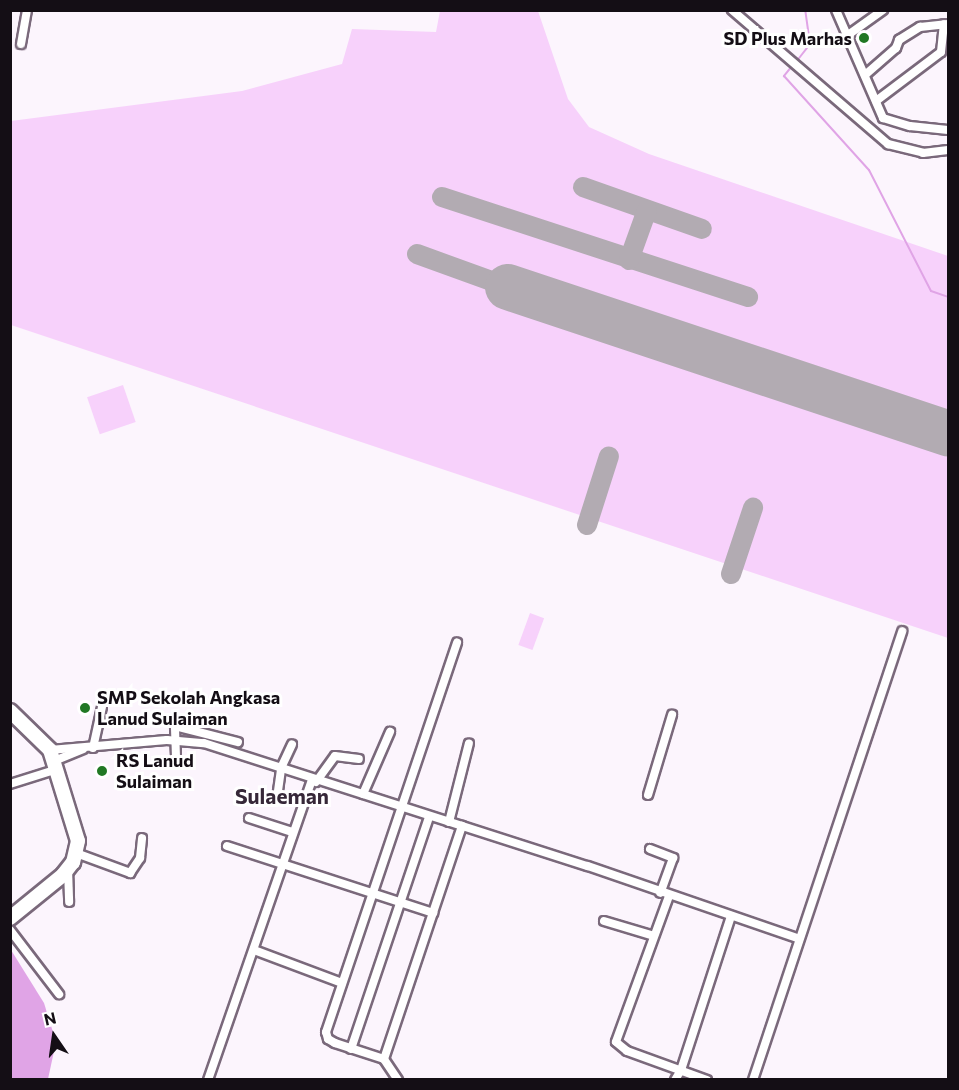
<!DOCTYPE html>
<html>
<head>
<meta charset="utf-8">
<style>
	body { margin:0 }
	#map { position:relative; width:959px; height:1090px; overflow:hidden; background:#fcf5fd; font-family:Commissioner,sans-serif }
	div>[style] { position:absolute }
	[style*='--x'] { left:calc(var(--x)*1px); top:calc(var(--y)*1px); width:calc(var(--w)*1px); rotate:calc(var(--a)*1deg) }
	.green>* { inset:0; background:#f7d1fb; transform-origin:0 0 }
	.water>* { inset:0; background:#e0a4e6 }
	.stream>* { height:2px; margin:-1px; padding:0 1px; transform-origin:1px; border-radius:1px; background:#e0a4e6 }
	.taxiway>* { height:20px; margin:-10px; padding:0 10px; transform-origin:10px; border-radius:10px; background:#b2abb2 }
	.runway>* { height:46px; margin:-23px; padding:0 23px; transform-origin:23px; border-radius:23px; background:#b2abb2 }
	.roads { filter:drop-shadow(2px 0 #7a697b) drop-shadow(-2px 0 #7a697b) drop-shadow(0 2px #7a697b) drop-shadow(0 -2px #7a697b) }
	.street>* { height:8px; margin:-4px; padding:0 4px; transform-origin:4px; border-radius:4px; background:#fff }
	.primary>* { height:14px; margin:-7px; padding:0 7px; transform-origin:7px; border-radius:7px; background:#fff }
	.dots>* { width:16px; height:16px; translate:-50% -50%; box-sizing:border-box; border:3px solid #fff; border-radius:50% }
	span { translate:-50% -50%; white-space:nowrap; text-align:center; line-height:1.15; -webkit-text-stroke:6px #fff; paint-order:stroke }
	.poi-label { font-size:18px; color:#140e15; font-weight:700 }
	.right { translate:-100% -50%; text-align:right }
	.left { translate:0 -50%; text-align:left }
	.quarter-label { font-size:21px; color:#362838; font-weight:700 }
	.frame { position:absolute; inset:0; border:12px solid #140e15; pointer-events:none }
	.north { position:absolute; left:24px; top:1006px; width:60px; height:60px; -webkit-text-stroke:4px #fff; paint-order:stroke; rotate:347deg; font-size:16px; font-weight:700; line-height:24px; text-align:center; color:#140e15 }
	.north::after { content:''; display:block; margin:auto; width:21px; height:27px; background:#140e15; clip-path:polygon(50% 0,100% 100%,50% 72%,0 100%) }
</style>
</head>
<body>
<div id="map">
	<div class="green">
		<div style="clip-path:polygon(440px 11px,538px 11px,568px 99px,589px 127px,649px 154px,948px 256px,948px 638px,11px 325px,11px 121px,242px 91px,342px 64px,352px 29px,436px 32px)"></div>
		<div style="left:123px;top:385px;width:39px;height:38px;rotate:71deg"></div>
		<div style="left:530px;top:613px;width:15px;height:34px;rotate:20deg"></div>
	</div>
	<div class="water">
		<div style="clip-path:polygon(11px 950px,44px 1003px,56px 1042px,48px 1079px,11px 1079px)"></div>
	</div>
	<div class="stream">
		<div style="--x:796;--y:62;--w:23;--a:-52"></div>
		<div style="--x:810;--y:44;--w:34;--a:-98"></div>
		<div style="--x:792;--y:66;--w:13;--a:129"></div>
		<div style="--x:784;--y:76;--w:127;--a:47.9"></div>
		<div style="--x:869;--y:170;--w:136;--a:62.9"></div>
		<div style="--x:931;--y:291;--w:18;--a:19"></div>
	</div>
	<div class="taxiway">
		<div style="--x:583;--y:187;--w:126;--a:19.4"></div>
		<div style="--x:442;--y:197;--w:322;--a:18.1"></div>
		<div style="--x:417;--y:254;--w:97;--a:19.9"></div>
		<div style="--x:629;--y:260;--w:53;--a:-70.2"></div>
		<div style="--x:587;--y:525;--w:72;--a:-72.3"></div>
		<div style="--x:731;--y:574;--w:70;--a:-71.6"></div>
	</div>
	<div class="runway">
		<div style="--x:508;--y:287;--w:464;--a:18.4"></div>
	</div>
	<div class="roads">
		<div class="street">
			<div style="--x:732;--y:10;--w:206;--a:40.7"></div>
			<div style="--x:888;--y:144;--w:36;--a:14"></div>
			<div style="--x:923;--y:153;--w:25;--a:-7"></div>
			<div style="--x:836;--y:10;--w:118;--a:66.5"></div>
			<div style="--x:883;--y:118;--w:28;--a:17"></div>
			<div style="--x:910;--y:126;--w:38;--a:6"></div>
			<div style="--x:848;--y:35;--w:43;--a:-35.5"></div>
			<div style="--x:21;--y:44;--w:35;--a:-80"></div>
			<div style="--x:865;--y:75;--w:41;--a:-41.1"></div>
			<div style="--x:896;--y:48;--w:9;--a:-69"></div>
			<div style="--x:899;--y:40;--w:25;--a:-32"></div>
			<div style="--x:920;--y:27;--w:28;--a:-6"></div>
			<div style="--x:876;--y:101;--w:81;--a:-37"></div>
			<div style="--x:941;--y:52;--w:28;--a:-84"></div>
			<div style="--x:93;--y:748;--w:42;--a:-77.6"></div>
			<div style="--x:50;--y:750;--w:117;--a:-4.9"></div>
			<div style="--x:167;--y:740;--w:37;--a:5"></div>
			<div style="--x:204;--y:743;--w:403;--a:17.8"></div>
			<div style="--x:588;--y:866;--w:221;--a:19"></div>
			<div style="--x:176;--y:757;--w:31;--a:-92"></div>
			<div style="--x:175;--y:726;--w:65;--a:14.3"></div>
			<div style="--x:54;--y:761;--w:31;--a:-22"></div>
			<div style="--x:316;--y:782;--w:32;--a:-54"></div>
			<div style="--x:335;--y:756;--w:24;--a:7"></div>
			<div style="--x:10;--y:784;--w:50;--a:-17.4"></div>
			<div style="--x:363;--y:794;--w:68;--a:-66.5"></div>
			<div style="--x:648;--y:795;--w:84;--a:-73.3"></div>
			<div style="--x:277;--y:798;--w:30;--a:-82"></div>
			<div style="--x:281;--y:768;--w:26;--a:-65"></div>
			<div style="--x:249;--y:818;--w:45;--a:18"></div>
			<div style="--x:449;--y:822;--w:81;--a:-75.8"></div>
			<div style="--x:227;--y:846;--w:217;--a:18"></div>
			<div style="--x:650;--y:849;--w:25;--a:21"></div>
			<div style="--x:673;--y:858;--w:37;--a:110"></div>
			<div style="--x:76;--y:853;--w:58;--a:20.3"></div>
			<div style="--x:130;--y:873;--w:18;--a:-56"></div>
			<div style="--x:140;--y:858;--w:20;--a:-84"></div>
			<div style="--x:68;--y:869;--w:33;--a:88"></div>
			<div style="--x:669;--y:896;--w:155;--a:110"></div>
			<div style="--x:616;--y:1042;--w:14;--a:39"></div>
			<div style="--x:627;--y:1051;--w:85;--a:19.9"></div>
			<div style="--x:604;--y:921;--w:52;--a:16.7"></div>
			<div style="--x:10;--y:930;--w:81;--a:52.6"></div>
			<div style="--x:254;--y:950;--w:94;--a:20.6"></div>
			<div style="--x:351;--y:1049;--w:245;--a:-71.4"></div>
			<div style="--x:384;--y:1059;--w:246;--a:-71.5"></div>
			<div style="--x:208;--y:1080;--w:318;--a:-70.9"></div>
			<div style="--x:398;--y:1080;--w:25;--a:-124"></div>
			<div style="--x:384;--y:1059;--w:52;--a:-161.9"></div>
			<div style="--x:335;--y:1043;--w:8;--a:-150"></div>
			<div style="--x:328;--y:1039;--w:7;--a:-106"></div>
			<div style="--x:326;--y:1032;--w:411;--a:-71.4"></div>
			<div style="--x:675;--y:1080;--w:12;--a:-59"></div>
			<div style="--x:681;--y:1070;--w:162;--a:-72"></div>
			<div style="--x:753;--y:1080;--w:473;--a:-71.6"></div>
		</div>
		<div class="primary">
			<div style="--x:10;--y:711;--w:56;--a:44.3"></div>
			<div style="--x:50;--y:750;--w:95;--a:72.9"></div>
			<div style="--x:78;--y:841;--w:22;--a:103"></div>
			<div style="--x:73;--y:862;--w:16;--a:128"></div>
			<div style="--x:63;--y:875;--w:68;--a:140.9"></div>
		</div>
	</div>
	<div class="dots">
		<div style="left:864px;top:38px;background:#217824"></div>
		<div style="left:85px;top:708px;background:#217824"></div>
		<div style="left:102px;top:771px;background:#217824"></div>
	</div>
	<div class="poi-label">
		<span class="right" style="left:852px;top:38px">SD Plus Marhas</span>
		<span class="left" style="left:97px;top:708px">SMP Sekolah Angkasa<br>Lanud Sulaiman</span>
		<span class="left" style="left:116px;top:771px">RS Lanud<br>Sulaiman</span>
	</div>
	<div class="quarter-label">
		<span style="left:282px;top:796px">Sulaeman</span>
	</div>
	<div class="frame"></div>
	<div class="north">N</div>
</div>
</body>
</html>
